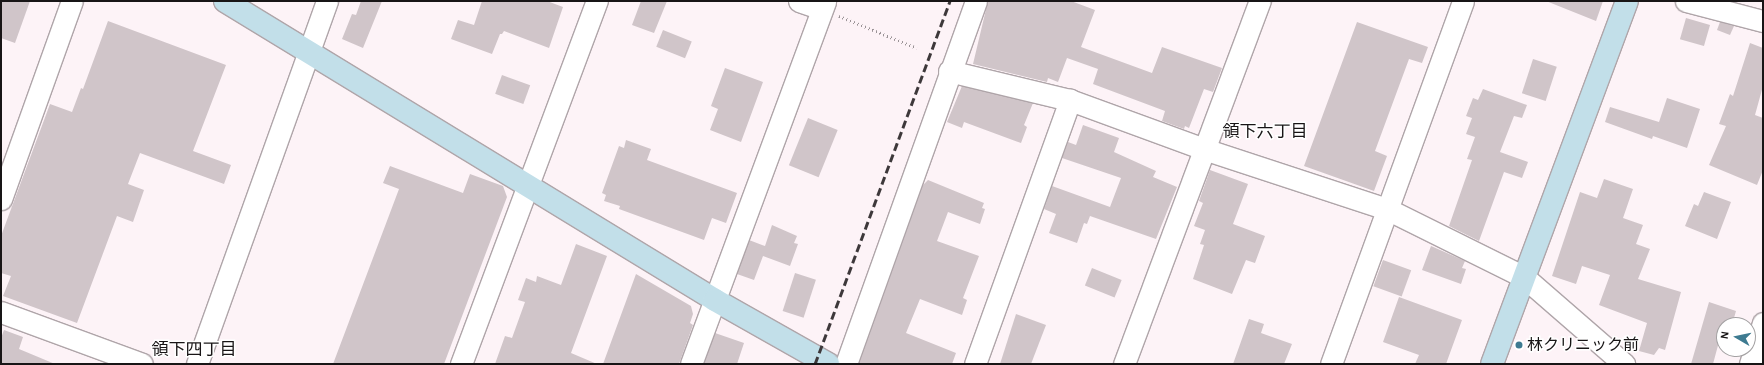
<!DOCTYPE html>
<html>
<head>
<meta charset="utf-8">
<style>
	body { margin:0 }
	#map { position:relative; width:1764px; height:365px; overflow:hidden; background:#fdf3f7; font-family:"Alegreya Sans","Noto Sans JP",sans-serif }
	div>[style] { position:absolute }
	[style*='--x'] { left:calc(var(--x)*1px); top:calc(var(--y)*1px); width:calc(var(--w)*1px); rotate:calc(var(--a)*1deg) }
	.building>* { inset:0; background:#d0c5c9; transform-origin:0 0 }
	.path>* { height:2.5px; margin-top:-1.25px; transform-origin:0; background:repeating-linear-gradient(90deg,#9a9396 0 1px,transparent 0 4px) }
	.roads { filter:drop-shadow(1px 0 #afa5a9) drop-shadow(-1px 0 #afa5a9) drop-shadow(0 1px #afa5a9) drop-shadow(0 -1px #afa5a9) }
	.street>* { height:21px; margin:-10.5px; padding:0 10.5px; transform-origin:10.5px; border-radius:10.5px; background:#fff }
	.secondary>* { height:22px; margin:-11px; padding:0 11px; transform-origin:11px; border-radius:11px; background:#c2dfe9 }
	.rail>* { height:3px; margin-top:-1.5px; transform-origin:0; background:repeating-linear-gradient(90deg,#3d383a 0 8px,transparent 0 12px) }
	.dots>* { width:11px; height:11px; translate:-50% -50%; box-sizing:border-box; border:2px solid #fff; border-radius:50% }
	span { translate:-50% -50%; white-space:nowrap; text-align:center; line-height:1.15; -webkit-text-stroke:3px #fff; paint-order:stroke }
	.poi-label { font-size:16px; color:#181516 }
	.left { translate:0 -50%; text-align:left }
	.neighbourhood-label { font-size:17px; color:#181516 }
	.frame { position:absolute; inset:0; border:2px solid #181516; pointer-events:none }
	.north { position:absolute; left:1716px; top:317px; width:40px; height:40px; box-sizing:border-box; background:#fff; border:1px solid #a3a1a2; border-radius:50%; rotate:279deg; font-size:11px; font-weight:700; line-height:16px; text-align:center; color:#181516 }
	.north::after { content:''; display:block; margin:auto; width:14px; height:18px; background:#3e7b91; clip-path:polygon(50% 0,100% 100%,50% 72%,0 100%) }
</style>
</head>
<body>
<div id="map">
	<div class="building">
		<div style="clip-path:polygon(1px 1px,30px 1px,15px 43px,1px 38px)"></div>
		<div style="clip-path:polygon(361px 1px,382px 1px,363px 48px,342px 39px,352px 14px,356px 15px)"></div>
		<div style="clip-path:polygon(482px 1px,547px 1px,563px 7px,549px 48px,504px 31px,502px 34px,500px 34px,492px 54px,451px 39px,458px 20px,474px 25px)"></div>
		<div style="clip-path:polygon(641px 1px,667px 1px,654px 33px,632px 25px)"></div>
		<div style="clip-path:polygon(988px 1px,1071px 1px,1095px 10px,1081px 47px,1152px 73px,1162px 47px,1222px 68px,1213px 92px,1204px 89px,1189px 128px,1185px 126px,1184px 129px,1162px 121px,1165px 111px,1093px 84px,1098px 69px,1067px 58px,1058px 82px,1048px 78px,1047px 82px,973px 64px)"></div>
		<div style="clip-path:polygon(1546px 1px,1603px 1px,1596px 21px)"></div>
		<div style="left:1686px;top:18px;width:25px;height:22px;rotate:16deg"></div>
		<div style="clip-path:polygon(108px 21px,226px 65px,193px 151px,231px 165px,224px 184px,140px 153px,128px 184px,144px 190px,133px 222px,117px 216px,77px 323px,3px 296px,11px 276px,1px 273px,1px 236px,50px 104px,72px 112px,81px 88px,83px 89px)"></div>
		<div style="clip-path:polygon(1357px 22px,1428px 47px,1422px 63px,1409px 59px,1375px 151px,1387px 156px,1374px 191px,1304px 166px)"></div>
		<div style="clip-path:polygon(1720px 22px,1734px 26px,1730px 35px,1717px 30px)"></div>
		<div style="left:663px;top:30px;width:31px;height:18px;rotate:22deg"></div>
		<div style="clip-path:polygon(1750px 43px,1763px 48px,1763px 86px,1755px 115px,1763px 118px,1763px 170px,1757px 185px,1709px 165px,1726px 126px,1719px 124px,1730px 94px,1733px 96px)"></div>
		<div style="left:1533px;top:59px;width:25px;height:36px;rotate:18deg"></div>
		<div style="clip-path:polygon(725px 68px,763px 82px,741px 142px,710px 130px,718px 109px,711px 106px)"></div>
		<div style="left:502px;top:75px;width:30px;height:20px;rotate:20deg"></div>
		<div style="clip-path:polygon(962px 86px,1033px 103px,1024px 125px,1027px 127px,1021px 143px,964px 122px,962px 128px,947px 122px)"></div>
		<div style="clip-path:polygon(1483px 89px,1527px 105px,1522px 118px,1514px 116px,1500px 152px,1528px 162px,1522px 178px,1504px 172px,1479px 241px,1449px 226px,1472px 160px,1467px 159px,1475px 137px,1466px 134px,1472px 118px,1466px 116px,1473px 98px,1478px 100px)"></div>
		<div style="clip-path:polygon(1667px 98px,1700px 109px,1687px 148px,1653px 136px,1652px 139px,1605px 122px,1610px 107px,1659px 122px)"></div>
		<div style="left:808px;top:118px;width:32px;height:51px;rotate:22deg"></div>
		<div style="clip-path:polygon(1083px 125px,1119px 138px,1114px 152px,1156px 171px,1153px 177px,1177px 187px,1156px 239px,1090px 216px,1087px 224px,1084px 223px,1077px 243px,1049px 233px,1056px 214px,1044px 209px,1052px 186px,1110px 207px,1121px 178px,1062px 158px,1068px 142px,1076px 145px)"></div>
		<div style="clip-path:polygon(626px 140px,651px 149px,647px 160px,737px 193px,726px 223px,712px 218px,704px 240px,619px 209px,620px 206px,604px 201px,606px 195px,602px 193px,619px 146px,624px 148px)"></div>
		<div style="clip-path:polygon(390px 166px,463px 193px,470px 174px,503px 186px,507px 197px,444px 364px,333px 364px,399px 189px,383px 183px)"></div>
		<div style="clip-path:polygon(1210px 170px,1248px 184px,1233px 224px,1265px 236px,1255px 263px,1246px 260px,1232px 294px,1193px 279px,1204px 245px,1200px 244px,1205px 230px,1194px 226px,1203px 203px,1199px 201px)"></div>
		<div style="clip-path:polygon(1604px 179px,1633px 189px,1623px 218px,1643px 225px,1636px 244px,1650px 249px,1638px 279px,1681px 292px,1665px 350px,1659px 348px,1654px 355px,1639px 351px,1647px 323px,1599px 305px,1610px 275px,1582px 266px,1576px 284px,1552px 276px,1580px 192px,1597px 198px)"></div>
		<div style="clip-path:polygon(928px 180px,984px 203px,982px 208px,985px 209px,980px 224px,948px 212px,937px 241px,979px 256px,963px 298px,967px 300px,962px 315px,920px 299px,906px 333px,956px 353px,952px 364px,859px 364px,923px 185px)"></div>
		<div style="clip-path:polygon(1704px 192px,1731px 202px,1717px 239px,1685px 226px,1694px 204px,1698px 206px)"></div>
		<div style="clip-path:polygon(772px 225px,797px 236px,794px 243px,798px 244px,790px 266px,763px 256px,754px 280px,737px 274px,749px 240px,765px 246px)"></div>
		<div style="clip-path:polygon(576px 244px,607px 256px,571px 353px,597px 364px,495px 364px,505px 336px,512px 338px,525px 302px,518px 300px,526px 278px,536px 282px,537px 276px,561px 285px)"></div>
		<div style="clip-path:polygon(1431px 246px,1465px 261px,1462px 268px,1466px 269px,1461px 284px,1422px 270px)"></div>
		<div style="left:1383px;top:260px;width:30px;height:28px;rotate:20deg"></div>
		<div style="left:1092px;top:268px;width:32px;height:19px;rotate:22deg"></div>
		<div style="left:795px;top:273px;width:22px;height:40px;rotate:18deg"></div>
		<div style="clip-path:polygon(636px 274px,691px 306px,693px 314px,690px 323px,693px 325px,679px 364px,603px 364px)"></div>
		<div style="clip-path:polygon(1399px 297px,1462px 320px,1446px 364px,1415px 364px,1419px 355px,1383px 342px)"></div>
		<div style="clip-path:polygon(1709px 302px,1736px 311px,1732px 325px,1724px 325px,1724px 339px,1720px 338px,1713px 364px,1691px 364px)"></div>
		<div style="clip-path:polygon(1016px 314px,1046px 325px,1031px 364px,1000px 364px)"></div>
		<div style="clip-path:polygon(1249px 319px,1264px 324px,1261px 333px,1292px 344px,1284px 364px,1233px 364px)"></div>
		<div style="clip-path:polygon(4px 330px,23px 337px,19px 349px,55px 364px,1px 364px,1px 338px)"></div>
		<div style="clip-path:polygon(715px 333px,744px 343px,737px 364px,704px 364px)"></div>
	</div>
	<div class="path">
		<div style="--x:839;--y:16;--w:84;--a:22.3"></div>
	</div>
	<div class="roads">
		<div class="street">
			<div style="--x:799;--y:1;--w:24;--a:19"></div>
			<div style="--x:1686;--y:1;--w:80;--a:14.6"></div>
			<div style="--x:949;--y:71;--w:124;--a:13.5"></div>
			<div style="--x:1070;--y:100;--w:143;--a:20.1"></div>
			<div style="--x:1204;--y:149;--w:193;--a:18.2"></div>
			<div style="--x:1387;--y:209;--w:153;--a:26.4"></div>
			<div style="--x:1524;--y:277;--w:133;--a:41"></div>
			<div style="--x:1;--y:199;--w:210;--a:-70.3"></div>
			<div style="--x:1;--y:312;--w:150;--a:20.2"></div>
			<div style="--x:197;--y:364;--w:386;--a:-70.3"></div>
			<div style="--x:461;--y:364;--w:388;--a:-69.5"></div>
			<div style="--x:691;--y:364;--w:387;--a:-69.7"></div>
			<div style="--x:846;--y:364;--w:386;--a:-70.3"></div>
			<div style="--x:975;--y:364;--w:281;--a:-70.2"></div>
			<div style="--x:1124;--y:364;--w:388;--a:-69.5"></div>
			<div style="--x:1331;--y:364;--w:386;--a:-70"></div>
			<div style="--x:1750;--y:364;--w:43;--a:-72.4"></div>
		</div>
		<div class="secondary">
			<div style="--x:225;--y:1;--w:574;--a:31.39"></div>
			<div style="--x:715;--y:300;--w:130;--a:29.5"></div>
			<div style="--x:1492;--y:364;--w:387;--a:-69.6"></div>
		</div>
	</div>
	<div class="rail">
		<div style="--x:815;--y:364;--w:387;--a:-69.6"></div>
	</div>
	<div class="dots">
		<div style="left:1519px;top:345px;background:#3e7b91"></div>
	</div>
	<div class="poi-label">
		<span class="left" style="left:1527px;top:345px">林クリニック前</span>
	</div>
	<div class="neighbourhood-label">
		<span style="left:1265px;top:132px">領下六丁目</span>
		<span style="left:194px;top:350px">領下四丁目</span>
	</div>
	<div class="frame"></div>
	<div class="north">N</div>
</div>
</body>
</html>
